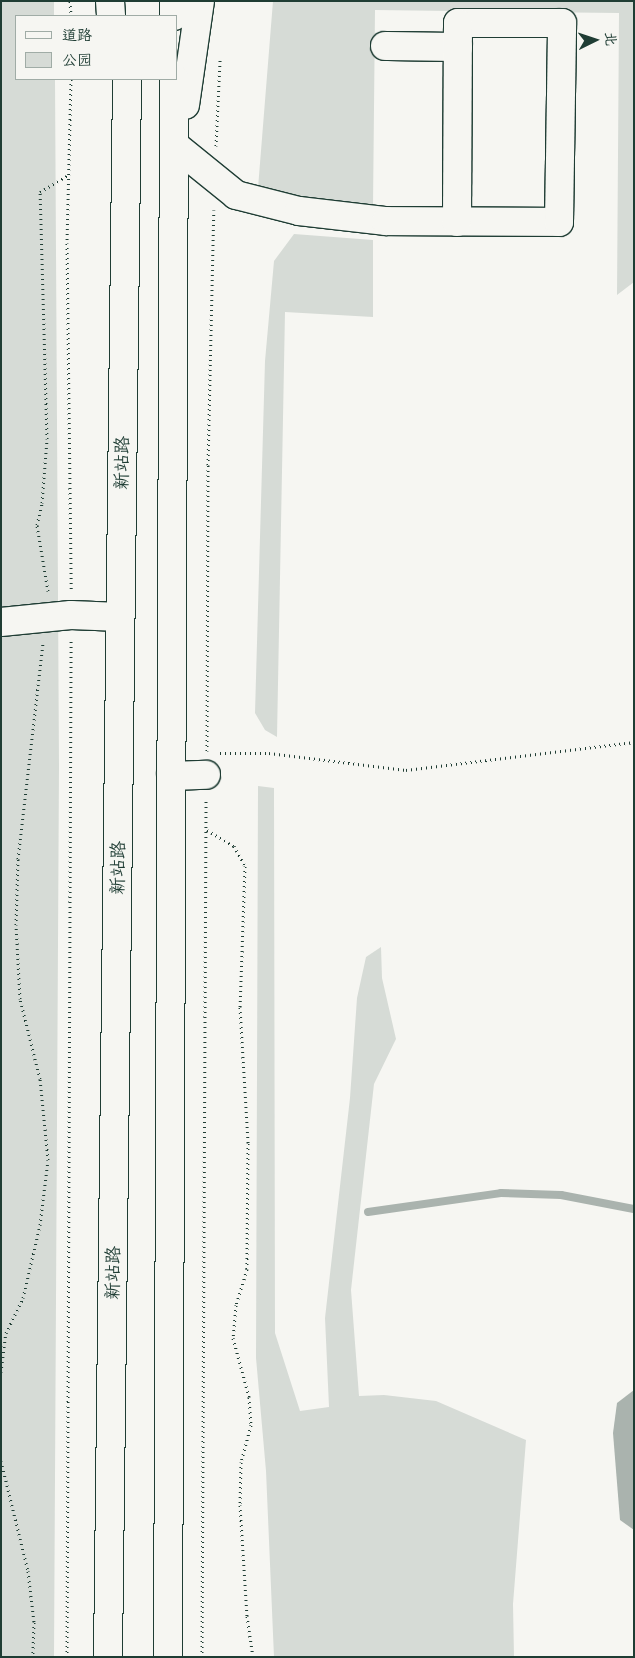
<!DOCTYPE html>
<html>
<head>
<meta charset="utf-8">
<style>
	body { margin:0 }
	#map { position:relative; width:635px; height:1658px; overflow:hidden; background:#f6f6f2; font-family:Itim,"LXGW WenKai TC",sans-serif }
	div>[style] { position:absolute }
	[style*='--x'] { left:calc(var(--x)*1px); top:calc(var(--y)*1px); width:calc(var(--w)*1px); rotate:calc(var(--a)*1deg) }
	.green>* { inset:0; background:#d6dbd6 }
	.water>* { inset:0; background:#aab3ae }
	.stream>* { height:8px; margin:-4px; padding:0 4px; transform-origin:4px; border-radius:4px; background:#aab3ae }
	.path>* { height:3px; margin-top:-1.5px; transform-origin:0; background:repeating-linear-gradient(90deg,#1f3d34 0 1px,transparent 0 5px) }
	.roads { filter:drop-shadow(1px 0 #1f3d34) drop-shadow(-1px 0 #1f3d34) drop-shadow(0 1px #1f3d34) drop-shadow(0 -1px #1f3d34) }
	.minor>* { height:28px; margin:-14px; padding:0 14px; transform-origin:14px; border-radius:14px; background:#f6f6f2 }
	span { translate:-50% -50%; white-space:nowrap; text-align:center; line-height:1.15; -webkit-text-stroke:4px #f6f6f2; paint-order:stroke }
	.street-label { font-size:18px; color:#1f3d34 }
	.frame { position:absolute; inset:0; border:2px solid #1f3d34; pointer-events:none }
	.legend { position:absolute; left:15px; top:15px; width:162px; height:65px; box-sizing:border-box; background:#f6f6f2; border:1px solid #a0aca6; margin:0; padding:6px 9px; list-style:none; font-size:15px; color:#1f3d34 }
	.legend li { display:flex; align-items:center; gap:10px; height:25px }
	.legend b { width:25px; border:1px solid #a0aca6 }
	.north { position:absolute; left:570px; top:15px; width:50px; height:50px; -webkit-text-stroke:4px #f6f6f2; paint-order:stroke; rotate:86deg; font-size:14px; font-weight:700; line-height:20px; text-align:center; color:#1f3d34 }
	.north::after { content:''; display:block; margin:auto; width:18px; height:22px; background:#1f3d34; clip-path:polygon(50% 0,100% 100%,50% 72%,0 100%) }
</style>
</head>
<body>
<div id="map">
	<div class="green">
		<div style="clip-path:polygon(1px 1px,54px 1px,54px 16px,16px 16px,16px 79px,55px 79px,59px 766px,54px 1657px,1px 1657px)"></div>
		<div style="clip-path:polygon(273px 1px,634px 1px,634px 282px,617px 295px,619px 13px,375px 10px,373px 206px,307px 201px,258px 188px)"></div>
		<div style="clip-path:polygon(294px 234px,373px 240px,373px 317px,285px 312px,277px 737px,265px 730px,255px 713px,265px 361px,274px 261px)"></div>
		<div style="clip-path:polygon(258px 786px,274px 788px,275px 1333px,300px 1411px,329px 1407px,325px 1318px,350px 1098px,357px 998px,366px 957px,381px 947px,382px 978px,396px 1039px,374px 1084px,351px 1290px,359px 1396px,384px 1395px,436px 1401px,526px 1440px,513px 1604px,514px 1657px,274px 1657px,266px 1471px,256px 1358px)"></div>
	</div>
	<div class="water">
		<div style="clip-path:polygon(634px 1390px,634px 1530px,620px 1520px,613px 1433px,617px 1403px)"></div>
	</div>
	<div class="stream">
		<div style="--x:368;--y:1212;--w:134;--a:-8.1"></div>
		<div style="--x:501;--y:1193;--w:60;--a:1.9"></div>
		<div style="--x:561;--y:1195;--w:74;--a:10.9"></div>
	</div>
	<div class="path">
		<div style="--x:70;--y:1;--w:15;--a:86"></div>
		<div style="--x:71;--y:79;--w:164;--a:91.4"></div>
		<div style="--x:67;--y:243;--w:348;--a:89.3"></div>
		<div style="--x:216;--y:146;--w:86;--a:-87.3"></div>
		<div style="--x:48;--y:591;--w:67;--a:-99.5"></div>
		<div style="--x:37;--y:525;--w:23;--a:-77"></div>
		<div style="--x:42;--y:503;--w:64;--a:-85.5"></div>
		<div style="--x:47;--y:439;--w:247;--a:-91.6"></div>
		<div style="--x:40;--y:192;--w:33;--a:-31"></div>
		<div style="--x:207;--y:751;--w:286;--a:-89.8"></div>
		<div style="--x:208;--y:465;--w:255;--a:-88.7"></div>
		<div style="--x:220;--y:753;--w:49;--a:0"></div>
		<div style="--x:269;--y:753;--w:138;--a:7.1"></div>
		<div style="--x:406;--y:770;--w:230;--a:-7"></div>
		<div style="--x:207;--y:830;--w:31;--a:31"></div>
		<div style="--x:234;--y:846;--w:23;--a:61"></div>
		<div style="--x:245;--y:866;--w:141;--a:92"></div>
		<div style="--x:240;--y:1007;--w:136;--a:86.6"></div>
		<div style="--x:248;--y:1143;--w:126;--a:90.5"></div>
		<div style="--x:247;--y:1269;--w:38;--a:107"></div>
		<div style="--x:236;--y:1305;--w:33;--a:95"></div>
		<div style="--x:233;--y:1338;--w:61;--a:74.8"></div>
		<div style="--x:249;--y:1397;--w:28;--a:86"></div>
		<div style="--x:251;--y:1425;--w:38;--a:105"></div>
		<div style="--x:241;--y:1462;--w:43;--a:91.3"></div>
		<div style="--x:240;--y:1505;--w:111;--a:86.4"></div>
		<div style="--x:247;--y:1616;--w:41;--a:81.7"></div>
		<div style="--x:1;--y:1372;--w:39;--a:-83"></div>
		<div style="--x:6;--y:1333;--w:39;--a:-64"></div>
		<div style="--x:23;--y:1298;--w:75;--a:-76.9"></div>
		<div style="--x:40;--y:1225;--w:65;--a:-83"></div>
		<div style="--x:48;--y:1160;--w:81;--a:-95.6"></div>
		<div style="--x:40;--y:1079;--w:82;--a:-104"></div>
		<div style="--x:20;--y:999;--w:74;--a:-93.1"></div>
		<div style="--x:16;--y:925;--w:66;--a:-88.3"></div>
		<div style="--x:18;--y:859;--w:216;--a:-83.4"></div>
		<div style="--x:1;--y:1461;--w:113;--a:76.2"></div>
		<div style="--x:28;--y:1571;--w:51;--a:83.3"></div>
		<div style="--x:34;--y:1622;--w:35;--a:92"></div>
		<div style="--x:67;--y:1657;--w:1018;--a:-89.77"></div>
		<div style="--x:202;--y:1657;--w:857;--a:-89.73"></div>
	</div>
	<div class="roads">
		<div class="minor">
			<div style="--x:110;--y:1;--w:15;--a:86"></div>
			<div style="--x:174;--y:16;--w:15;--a:-90"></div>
			<div style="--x:385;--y:46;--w:73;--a:0.8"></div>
			<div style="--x:185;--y:105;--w:105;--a:-81.8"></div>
			<div style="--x:178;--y:148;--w:75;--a:39"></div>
			<div style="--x:236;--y:195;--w:65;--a:14.3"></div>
			<div style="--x:299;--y:211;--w:88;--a:6.6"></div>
			<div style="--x:386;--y:221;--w:173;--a:0.3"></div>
			<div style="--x:559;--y:222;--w:199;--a:-89.1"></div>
			<div style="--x:562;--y:23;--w:104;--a:180"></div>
			<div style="--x:458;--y:23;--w:199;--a:90.3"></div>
			<div style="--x:1;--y:622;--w:70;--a:-5.7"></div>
			<div style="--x:71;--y:615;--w:49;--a:2.3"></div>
			<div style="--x:171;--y:776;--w:35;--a:-2"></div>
			<div style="--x:108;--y:1657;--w:1578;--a:-89.31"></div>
			<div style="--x:168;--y:1657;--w:1578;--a:-89.78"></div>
		</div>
	</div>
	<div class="street-label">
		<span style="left:122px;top:463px;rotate:-89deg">新站路</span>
		<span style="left:118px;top:868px;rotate:-89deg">新站路</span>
		<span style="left:113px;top:1273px;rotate:-89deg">新站路</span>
	</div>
	<div class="frame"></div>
	<ul class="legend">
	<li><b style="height:6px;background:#f6f6f2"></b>道路</li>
	<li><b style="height:14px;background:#d6dbd6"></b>公园</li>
	</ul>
	<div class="north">北</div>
</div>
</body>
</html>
